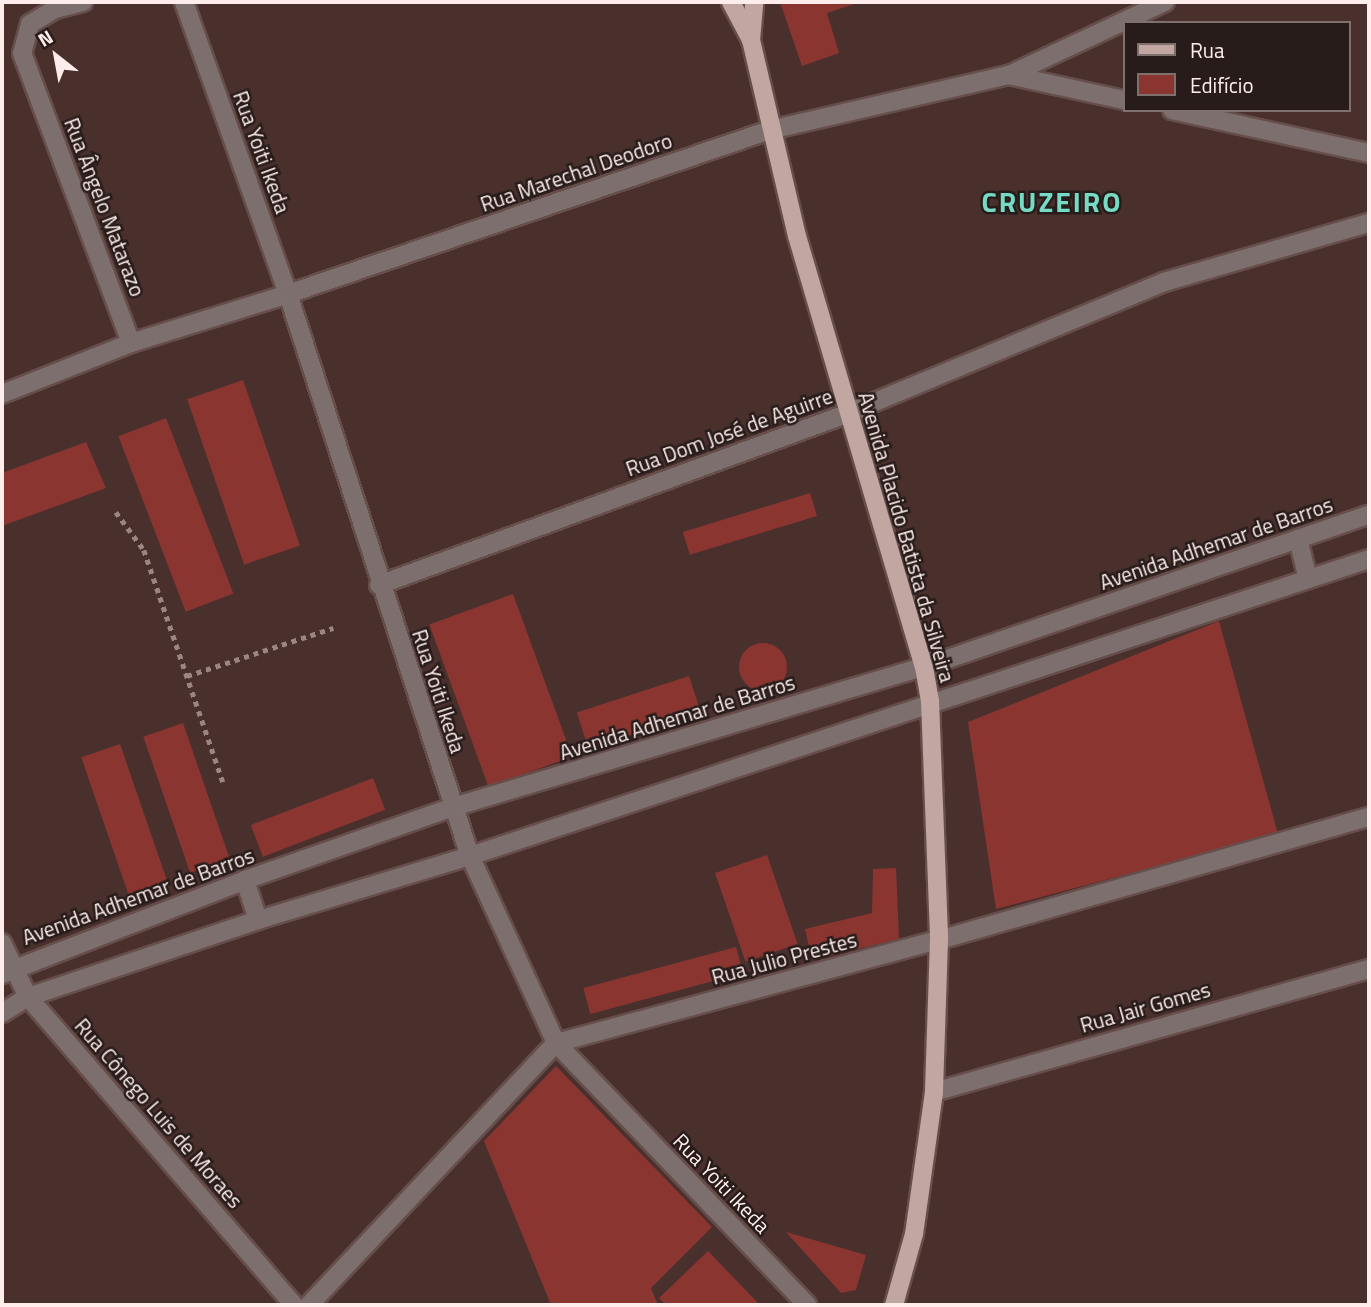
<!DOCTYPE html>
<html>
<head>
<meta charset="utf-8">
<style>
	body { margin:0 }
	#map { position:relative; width:1371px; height:1307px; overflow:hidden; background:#49302d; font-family:"Titillium Web",sans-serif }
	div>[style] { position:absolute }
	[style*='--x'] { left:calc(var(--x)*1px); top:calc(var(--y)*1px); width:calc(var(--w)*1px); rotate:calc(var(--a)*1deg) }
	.building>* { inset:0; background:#8a3530; transform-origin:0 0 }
	.round { border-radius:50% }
	.path>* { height:4.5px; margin-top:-2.25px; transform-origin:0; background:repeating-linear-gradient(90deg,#9c8683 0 5px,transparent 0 10px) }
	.roads { filter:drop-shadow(2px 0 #664e4b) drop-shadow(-2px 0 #664e4b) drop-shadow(0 2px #664e4b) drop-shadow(0 -2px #664e4b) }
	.minor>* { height:18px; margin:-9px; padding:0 9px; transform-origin:9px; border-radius:9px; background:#7d6f6e }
	.major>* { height:18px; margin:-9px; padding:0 9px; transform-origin:9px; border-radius:9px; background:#c1a6a2 }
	span { translate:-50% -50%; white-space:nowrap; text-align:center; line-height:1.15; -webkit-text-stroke:5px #271c1a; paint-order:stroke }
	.street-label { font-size:21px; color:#feedea }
	.district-label { font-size:28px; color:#76dbc5; font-weight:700; letter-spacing:2px }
	.frame { position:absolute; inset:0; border:4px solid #feedea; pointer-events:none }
	.legend { position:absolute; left:1123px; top:21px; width:228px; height:91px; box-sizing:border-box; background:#271c1a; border:2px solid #7d706d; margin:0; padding:9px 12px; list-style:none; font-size:21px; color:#feedea }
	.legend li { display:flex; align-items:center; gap:14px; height:35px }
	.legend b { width:35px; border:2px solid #7d706d }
	.north { position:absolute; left:21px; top:21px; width:70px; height:70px; -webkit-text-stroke:5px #271c1a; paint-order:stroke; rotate:329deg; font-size:19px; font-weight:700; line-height:28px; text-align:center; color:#feedea }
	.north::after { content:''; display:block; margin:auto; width:24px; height:32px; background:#feedea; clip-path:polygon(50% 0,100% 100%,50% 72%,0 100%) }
</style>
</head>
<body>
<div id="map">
	<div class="building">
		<div style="clip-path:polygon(780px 2px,860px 2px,827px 13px,839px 53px,802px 66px)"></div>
		<div style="left:243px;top:380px;width:175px;height:59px;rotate:71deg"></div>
		<div style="left:166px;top:418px;width:188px;height:51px;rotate:69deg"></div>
		<div style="clip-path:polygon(86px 442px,106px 488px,2px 526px,2px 473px)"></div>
		<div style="left:810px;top:493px;width:24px;height:133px;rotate:73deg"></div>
		<div style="left:513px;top:594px;width:173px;height:89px;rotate:70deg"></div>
		<div style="clip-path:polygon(1219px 621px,1278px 834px,996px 909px,968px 722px)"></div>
		<div class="round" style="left:739px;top:643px;width:48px;height:48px"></div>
		<div style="left:689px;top:676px;width:38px;height:118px;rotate:72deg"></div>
		<div style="left:183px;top:723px;width:144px;height:42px;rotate:71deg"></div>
		<div style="left:120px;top:744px;width:145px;height:41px;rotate:71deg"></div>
		<div style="left:373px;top:778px;width:34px;height:131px;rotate:69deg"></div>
		<div style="left:767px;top:855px;width:94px;height:55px;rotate:71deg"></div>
		<div style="clip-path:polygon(896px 868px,899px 939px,812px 960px,805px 929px,872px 913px,873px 869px)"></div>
		<div style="left:736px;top:947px;width:27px;height:158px;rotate:75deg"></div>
		<div style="clip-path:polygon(556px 1066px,712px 1227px,651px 1288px,658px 1305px,551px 1305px,484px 1141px)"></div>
		<div style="clip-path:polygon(786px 1232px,866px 1255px,856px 1290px,841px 1293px)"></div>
		<div style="clip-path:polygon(708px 1251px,760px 1305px,666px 1305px,659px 1298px)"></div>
	</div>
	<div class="path">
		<div style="--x:116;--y:512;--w:47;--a:53.6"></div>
		<div style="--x:144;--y:550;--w:245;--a:71.2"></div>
		<div style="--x:187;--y:676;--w:154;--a:-18.2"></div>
	</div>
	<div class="roads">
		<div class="minor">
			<div style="--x:83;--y:2;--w:29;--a:166"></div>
			<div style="--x:55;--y:9;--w:29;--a:149"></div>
			<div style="--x:30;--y:24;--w:30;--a:105"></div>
			<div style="--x:22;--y:53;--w:310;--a:69.4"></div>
			<div style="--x:184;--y:2;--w:310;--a:70.4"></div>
			<div style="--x:288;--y:294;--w:591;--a:72.06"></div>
			<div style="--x:470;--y:856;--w:206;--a:65.3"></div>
			<div style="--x:556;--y:1043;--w:363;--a:46.2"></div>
			<div style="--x:1009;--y:75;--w:118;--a:12.3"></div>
			<div style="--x:1172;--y:110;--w:202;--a:12.3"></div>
			<div style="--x:2;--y:394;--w:139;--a:-21.6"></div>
			<div style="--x:131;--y:343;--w:164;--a:-17.3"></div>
			<div style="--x:288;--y:294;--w:509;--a:-18.79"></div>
			<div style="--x:770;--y:130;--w:245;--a:-13"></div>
			<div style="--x:1009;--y:75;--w:172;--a:-25.1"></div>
			<div style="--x:1298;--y:539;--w:41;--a:76"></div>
			<div style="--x:379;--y:585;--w:500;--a:-20.1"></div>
			<div style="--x:848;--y:413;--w:342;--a:-22.5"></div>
			<div style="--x:1164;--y:282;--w:213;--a:-16.1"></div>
			<div style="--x:245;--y:880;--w:42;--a:72"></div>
			<div style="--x:2;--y:943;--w:60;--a:64.3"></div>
			<div style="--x:28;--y:997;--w:407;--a:49.2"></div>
			<div style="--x:2;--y:974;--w:261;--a:-21.1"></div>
			<div style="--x:245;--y:880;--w:220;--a:-19.3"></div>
			<div style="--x:453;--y:807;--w:491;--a:-16.6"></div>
			<div style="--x:924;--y:667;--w:470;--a:-18.9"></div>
			<div style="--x:2;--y:1013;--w:31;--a:-32"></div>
			<div style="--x:28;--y:997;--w:243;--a:-18.5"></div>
			<div style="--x:258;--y:920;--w:221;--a:-16.8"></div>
			<div style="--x:470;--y:856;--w:947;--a:-18.28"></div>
			<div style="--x:934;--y:1092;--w:452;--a:-15.8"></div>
			<div style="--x:309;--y:1305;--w:360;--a:-46.7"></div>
			<div style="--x:556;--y:1043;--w:397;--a:-15.1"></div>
			<div style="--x:939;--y:940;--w:447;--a:-16"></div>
		</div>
		<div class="major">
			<div style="--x:731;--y:2;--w:43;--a:62.2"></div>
			<div style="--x:751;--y:40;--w:201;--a:76.8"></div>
			<div style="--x:797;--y:236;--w:449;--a:73.6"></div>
			<div style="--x:924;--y:667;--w:35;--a:80"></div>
			<div style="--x:930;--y:701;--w:239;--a:87.8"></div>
			<div style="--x:939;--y:940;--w:152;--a:91.9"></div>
			<div style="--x:934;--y:1092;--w:143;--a:98"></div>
			<div style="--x:914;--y:1234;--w:74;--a:105.7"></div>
			<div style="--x:751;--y:40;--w:38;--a:-85"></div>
		</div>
	</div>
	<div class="street-label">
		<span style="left:262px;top:152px;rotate:70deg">Rua Yoiti Ikeda</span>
		<span style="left:576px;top:172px;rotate:-19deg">Rua Marechal Deodoro</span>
		<span style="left:105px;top:207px;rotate:69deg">Rua Ângelo Matarazo</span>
		<span style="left:729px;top:432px;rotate:-20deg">Rua Dom José de Aguirre</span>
		<span style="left:907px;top:537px;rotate:74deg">Avenida Placido Batista da Silveira</span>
		<span style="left:1216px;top:543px;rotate:-19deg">Avenida Adhemar de Barros</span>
		<span style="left:439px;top:691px;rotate:72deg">Rua Yoiti Ikeda</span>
		<span style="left:677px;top:717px;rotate:-17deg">Avenida Adhemar de Barros</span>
		<span style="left:138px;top:896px;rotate:-20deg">Avenida Adhemar de Barros</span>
		<span style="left:784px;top:958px;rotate:-15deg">Rua Julio Prestes</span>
		<span style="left:1145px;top:1007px;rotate:-16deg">Rua Jair Gomes</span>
		<span style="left:159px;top:1113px;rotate:49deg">Rua Cônego Luis de Moraes</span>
		<span style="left:722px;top:1183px;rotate:46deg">Rua Yoiti Ikeda</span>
	</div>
	<div class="district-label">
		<span style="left:1052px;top:202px">CRUZEIRO</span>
	</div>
	<div class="frame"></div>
	<ul class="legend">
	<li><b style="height:9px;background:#c1a6a2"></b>Rua</li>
	<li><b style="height:19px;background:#8a3530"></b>Edifício</li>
	</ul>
	<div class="north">N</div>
</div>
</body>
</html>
